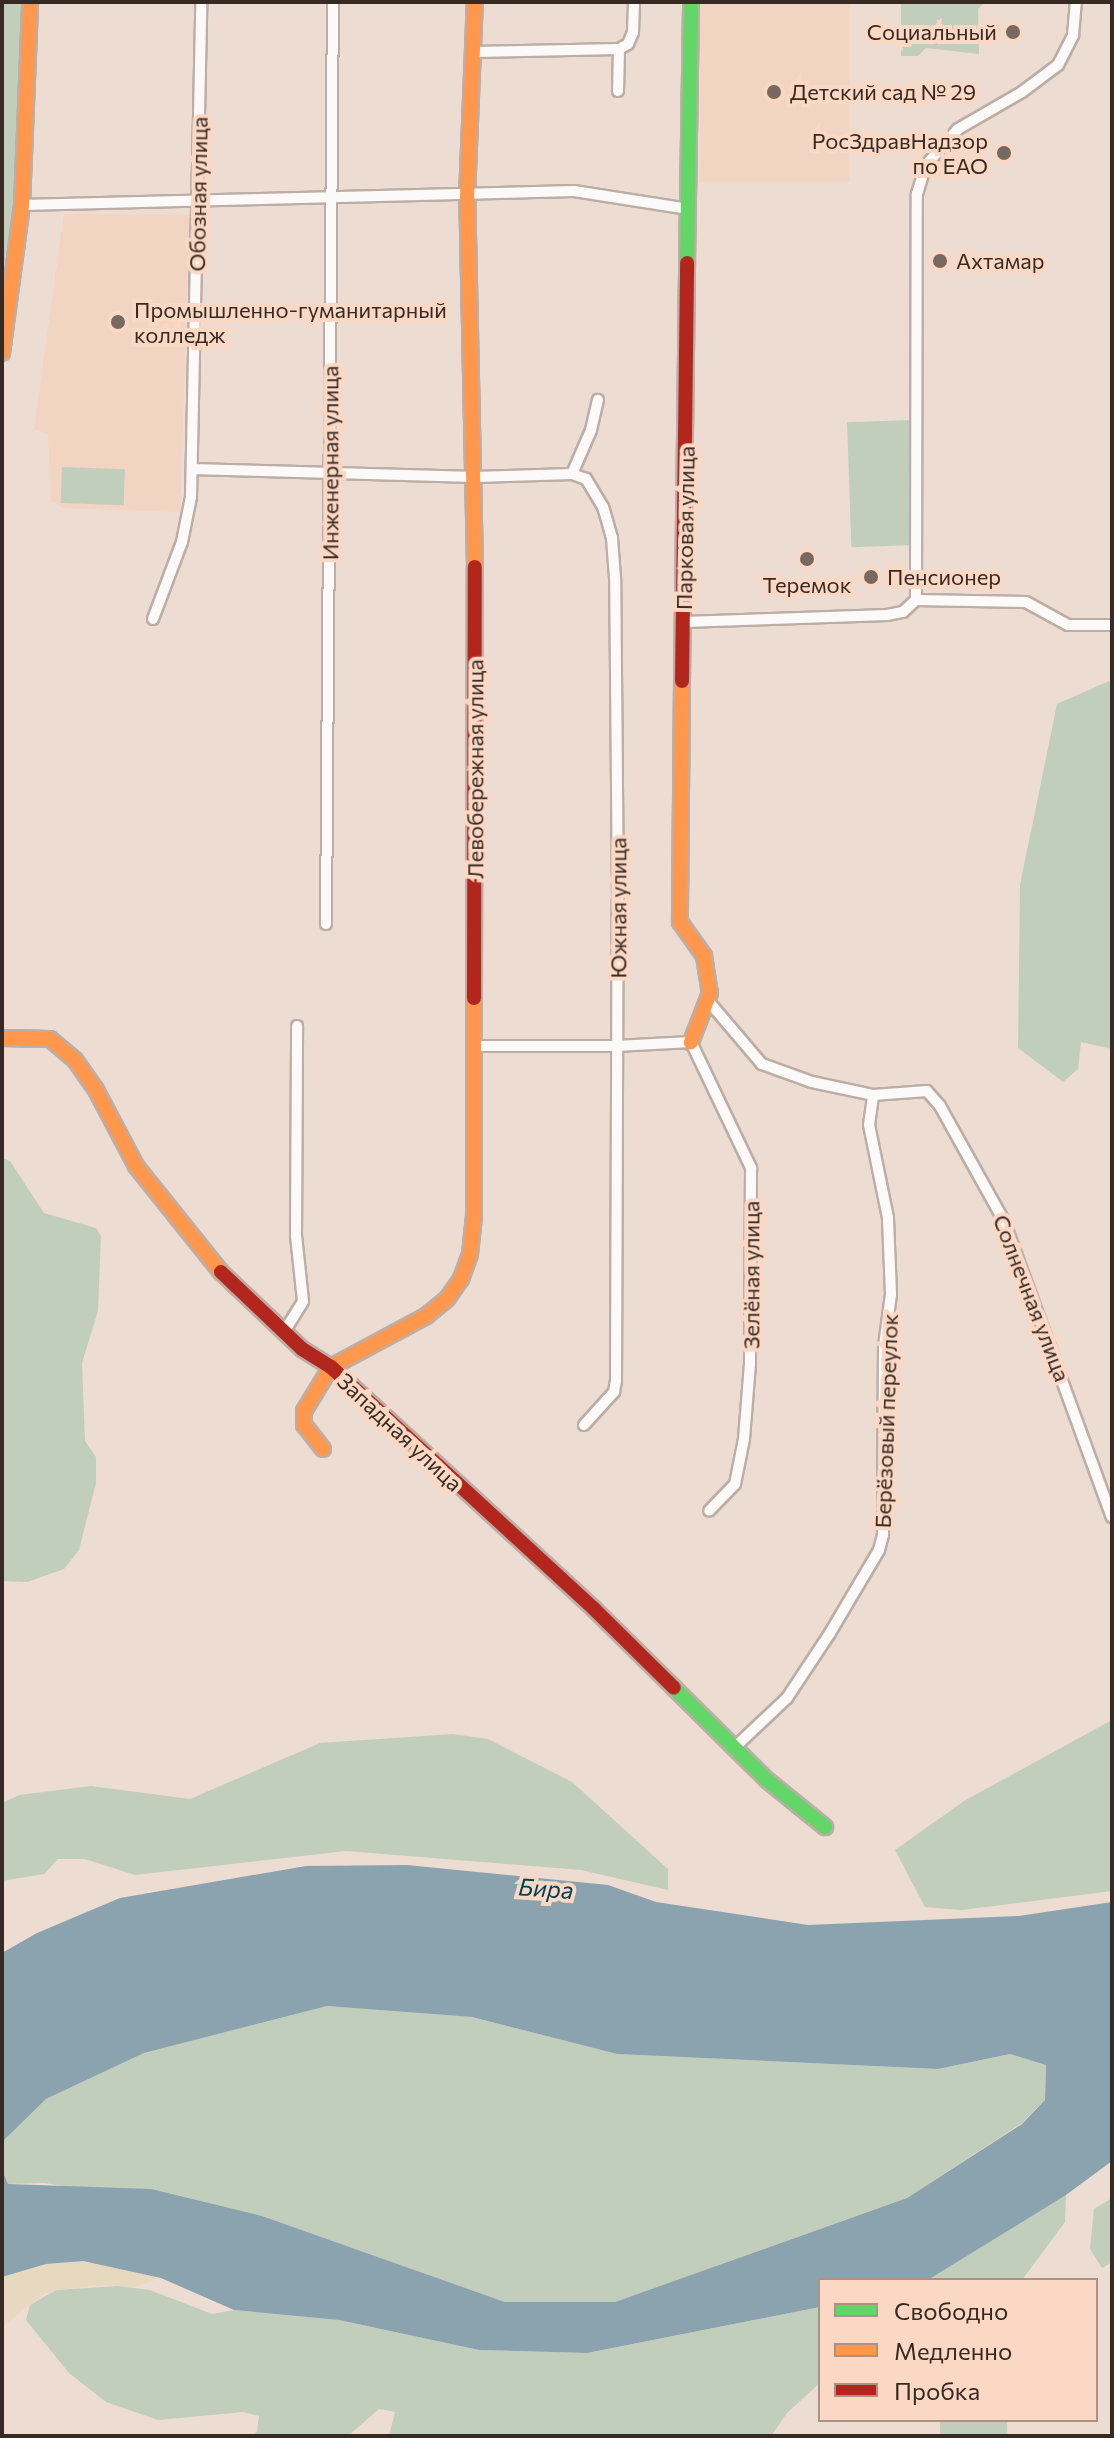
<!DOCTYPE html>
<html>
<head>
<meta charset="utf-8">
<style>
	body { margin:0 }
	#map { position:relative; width:1114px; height:2438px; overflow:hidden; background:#eddcd1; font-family:Commissioner,sans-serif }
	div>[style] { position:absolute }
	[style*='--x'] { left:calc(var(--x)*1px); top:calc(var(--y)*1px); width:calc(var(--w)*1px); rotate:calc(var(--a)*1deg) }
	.built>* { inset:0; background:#f2d4c2; transform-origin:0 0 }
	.green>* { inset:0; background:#c2cebc; transform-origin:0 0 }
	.sand>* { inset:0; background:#e6d9bf }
	.water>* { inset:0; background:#8aa3ae }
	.roads { filter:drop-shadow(2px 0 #bcaea6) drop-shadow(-2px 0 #bcaea6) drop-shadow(0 2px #bcaea6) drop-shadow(0 -2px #bcaea6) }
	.street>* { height:10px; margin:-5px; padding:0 5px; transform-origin:5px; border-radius:5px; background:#fcfaf8 }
	.fast>* { height:14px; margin:-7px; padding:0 7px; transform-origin:7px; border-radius:7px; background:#63d668 }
	.slow>* { height:14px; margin:-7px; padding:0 7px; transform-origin:7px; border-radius:7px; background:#ff974d }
	.jam>* { height:14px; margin:-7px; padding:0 7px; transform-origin:7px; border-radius:7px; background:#b3261e }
	.dots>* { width:22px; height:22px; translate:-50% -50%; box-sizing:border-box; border:4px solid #fad8c4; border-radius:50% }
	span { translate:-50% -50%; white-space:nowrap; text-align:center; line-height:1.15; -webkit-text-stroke:8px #fad8c4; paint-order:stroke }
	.poi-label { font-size:22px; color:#372a23 }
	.right { translate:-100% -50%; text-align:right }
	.left { translate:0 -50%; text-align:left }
	.street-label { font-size:22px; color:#372a23 }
	.water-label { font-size:24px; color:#004157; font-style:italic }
	.frame { position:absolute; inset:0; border:4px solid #372a23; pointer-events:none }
	.legend { position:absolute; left:818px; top:2278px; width:280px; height:144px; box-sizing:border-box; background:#fad8c4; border:2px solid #ac9284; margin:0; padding:10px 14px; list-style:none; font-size:24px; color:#372a23 }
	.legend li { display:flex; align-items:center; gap:16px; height:40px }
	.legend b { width:40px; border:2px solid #ac9284 }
</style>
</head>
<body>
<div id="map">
	<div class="built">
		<div style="left:700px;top:2px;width:150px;height:180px"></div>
		<div style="clip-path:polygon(64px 214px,190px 215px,180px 512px,64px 508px,51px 501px,48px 434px,34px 429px)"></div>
	</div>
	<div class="green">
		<div style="clip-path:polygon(2px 2px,22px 2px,22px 48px,14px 205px,2px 277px)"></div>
		<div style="clip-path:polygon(901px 2px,985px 2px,978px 9px,979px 54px,926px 48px,918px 56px,901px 56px)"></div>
		<div style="left:912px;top:420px;width:125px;height:65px;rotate:88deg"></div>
		<div style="left:62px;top:467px;width:63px;height:36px;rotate:2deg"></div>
		<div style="clip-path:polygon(1109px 681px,1112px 690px,1112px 1049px,1081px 1042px,1078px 1069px,1063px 1082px,1018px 1048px,1020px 885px,1057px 704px)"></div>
		<div style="clip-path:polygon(2px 1158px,10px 1161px,44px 1213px,96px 1228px,101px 1236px,98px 1311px,82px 1363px,85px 1441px,96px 1457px,96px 1483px,79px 1550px,64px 1569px,27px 1582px,2px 1581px)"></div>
		<div style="clip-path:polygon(1112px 1720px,1112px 1891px,962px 1910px,925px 1907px,895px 1850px,964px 1801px)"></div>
		<div style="clip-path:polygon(453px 1734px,488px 1739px,572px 1782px,668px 1869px,668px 1890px,581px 1870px,346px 1851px,135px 1875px,85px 1859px,58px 1859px,44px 1874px,2px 1881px,2px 1803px,19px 1795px,91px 1786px,190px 1799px,320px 1743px)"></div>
		<div style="clip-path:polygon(327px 2006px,472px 2017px,617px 2054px,938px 2069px,1010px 2054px,1046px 2064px,1045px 2100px,1022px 2123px,907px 2198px,615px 2302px,505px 2302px,262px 2216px,44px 2183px,8px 2184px,2px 2170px,2px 2142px,46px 2099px,144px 2053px)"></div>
		<div style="clip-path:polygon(1066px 2195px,1065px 2222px,1022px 2280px,922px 2280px)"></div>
		<div style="clip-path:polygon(1112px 2198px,1112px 2262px,1102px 2268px,1090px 2249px,1094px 2209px)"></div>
		<div style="clip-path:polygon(118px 2286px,150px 2290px,212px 2314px,234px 2310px,339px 2320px,479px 2350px,587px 2353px,820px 2307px,820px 2383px,787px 2413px,771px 2436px,389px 2436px,395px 2412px,379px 2409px,348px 2436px,253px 2436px,257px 2431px,259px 2416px,243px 2412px,158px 2420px,106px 2402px,69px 2373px,26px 2320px,30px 2305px,56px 2290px)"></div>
		<div style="left:940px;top:2420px;width:67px;height:16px"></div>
	</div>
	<div class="sand">
		<div style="clip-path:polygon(83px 2261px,161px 2278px,134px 2287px,103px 2285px,56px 2290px,42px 2295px,2px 2327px,2px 2277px,46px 2264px)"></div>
	</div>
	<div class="water">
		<div style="clip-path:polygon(407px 1865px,608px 1885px,656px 1902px,808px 1925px,1019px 1916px,1112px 1902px,1112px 2161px,1066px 2195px,931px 2278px,820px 2280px,820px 2307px,587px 2353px,479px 2350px,339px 2320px,234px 2310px,161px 2278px,83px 2261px,46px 2264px,2px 2277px,2px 2170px,8px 2184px,151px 2189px,262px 2216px,505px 2302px,615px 2302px,907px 2198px,1022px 2124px,1045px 2100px,1046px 2065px,1010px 2054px,938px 2069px,617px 2054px,472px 2017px,327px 2006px,144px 2053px,46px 2099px,2px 2142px,2px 1953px,37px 1933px,120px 1898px,306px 1866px)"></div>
	</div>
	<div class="roads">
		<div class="street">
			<div style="--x:475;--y:52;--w:144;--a:-1.2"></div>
			<div style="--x:618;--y:91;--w:42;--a:-88.6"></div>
			<div style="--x:619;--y:49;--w:10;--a:-29"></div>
			<div style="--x:628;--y:44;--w:13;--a:-67"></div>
			<div style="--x:633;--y:32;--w:30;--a:-88"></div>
			<div style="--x:22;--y:205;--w:552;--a:-1.45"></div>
			<div style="--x:574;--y:191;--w:116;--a:8.9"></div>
			<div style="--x:192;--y:469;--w:283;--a:1.6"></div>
			<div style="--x:475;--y:477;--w:97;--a:-1.8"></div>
			<div style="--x:916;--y:600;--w:110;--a:1"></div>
			<div style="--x:1026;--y:602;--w:48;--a:28.7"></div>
			<div style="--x:1068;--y:625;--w:44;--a:0"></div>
			<div style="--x:153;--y:619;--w:82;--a:-69.4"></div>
			<div style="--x:182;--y:542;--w:46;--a:-78.7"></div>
			<div style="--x:191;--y:497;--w:495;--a:-88.8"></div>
			<div style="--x:684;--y:622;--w:203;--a:-2"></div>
			<div style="--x:887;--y:615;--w:16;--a:-11"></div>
			<div style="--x:903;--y:612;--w:18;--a:-43"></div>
			<div style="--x:916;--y:600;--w:406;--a:-89.9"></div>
			<div style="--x:917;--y:194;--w:30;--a:-73"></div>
			<div style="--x:926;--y:165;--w:48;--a:-48.4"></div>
			<div style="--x:958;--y:129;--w:74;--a:-30"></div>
			<div style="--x:1022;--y:92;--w:45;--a:-36.9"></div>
			<div style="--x:1058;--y:65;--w:34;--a:-63"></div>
			<div style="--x:1073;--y:35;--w:33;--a:-85"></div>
			<div style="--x:326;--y:924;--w:922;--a:-89.57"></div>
			<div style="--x:710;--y:1003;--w:80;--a:49.6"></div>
			<div style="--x:762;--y:1064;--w:53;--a:19.8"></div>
			<div style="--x:812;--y:1082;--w:62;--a:12"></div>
			<div style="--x:873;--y:1095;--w:54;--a:-4.2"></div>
			<div style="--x:927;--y:1091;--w:20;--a:49"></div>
			<div style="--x:940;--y:1106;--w:132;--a:60.9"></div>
			<div style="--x:1004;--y:1221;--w:315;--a:70"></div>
			<div style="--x:474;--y:1046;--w:142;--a:0"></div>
			<div style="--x:616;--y:1046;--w:75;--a:-3.1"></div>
			<div style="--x:691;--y:1042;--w:140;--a:64.5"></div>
			<div style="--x:751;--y:1168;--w:196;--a:90.3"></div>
			<div style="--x:750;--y:1364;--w:75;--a:94.6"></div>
			<div style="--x:744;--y:1439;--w:46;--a:101.3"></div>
			<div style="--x:735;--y:1484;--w:37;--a:134"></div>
			<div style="--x:284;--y:1332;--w:36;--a:-58"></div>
			<div style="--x:303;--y:1301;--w:65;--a:-96.1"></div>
			<div style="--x:296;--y:1236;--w:210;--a:-89.7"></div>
			<div style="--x:584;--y:1425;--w:45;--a:-47.7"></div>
			<div style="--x:614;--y:1392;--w:11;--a:-80"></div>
			<div style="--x:616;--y:1381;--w:481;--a:-89.8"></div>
			<div style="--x:618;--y:900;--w:322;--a:-90.5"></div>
			<div style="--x:615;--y:578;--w:40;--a:-94.3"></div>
			<div style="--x:612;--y:538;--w:32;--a:-106"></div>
			<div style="--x:603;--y:507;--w:33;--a:-121"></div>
			<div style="--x:586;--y:479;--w:15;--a:-160"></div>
			<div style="--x:572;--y:474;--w:48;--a:-66.6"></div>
			<div style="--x:591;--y:430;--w:31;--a:-77"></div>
			<div style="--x:734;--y:1748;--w:73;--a:-43.3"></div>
			<div style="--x:787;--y:1698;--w:78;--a:-56.5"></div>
			<div style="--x:830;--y:1633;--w:96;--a:-59.4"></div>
			<div style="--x:879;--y:1550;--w:16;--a:-75"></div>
			<div style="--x:883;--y:1535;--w:189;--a:-89.7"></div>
			<div style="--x:884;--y:1346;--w:52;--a:-82.3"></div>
			<div style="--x:891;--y:1294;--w:76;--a:-92.3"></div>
			<div style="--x:888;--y:1218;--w:95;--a:-101.5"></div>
			<div style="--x:869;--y:1125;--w:30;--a:-82"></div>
		</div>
		<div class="fast">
			<div style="--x:687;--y:263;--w:261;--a:-89.1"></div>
			<div style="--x:674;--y:1688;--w:131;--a:44.7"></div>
			<div style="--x:767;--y:1780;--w:75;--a:39"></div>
		</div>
		<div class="slow">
			<div style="--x:2;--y:353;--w:149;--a:-82.3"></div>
			<div style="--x:22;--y:205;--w:203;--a:-87.7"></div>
			<div style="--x:475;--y:567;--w:370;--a:-91.2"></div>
			<div style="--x:467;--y:197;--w:195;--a:-87.7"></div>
			<div style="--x:682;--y:681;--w:241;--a:90.5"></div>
			<div style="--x:680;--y:922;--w:42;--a:54.8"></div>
			<div style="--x:704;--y:956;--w:37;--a:81"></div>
			<div style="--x:710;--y:993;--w:53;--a:111.2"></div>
			<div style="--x:2;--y:1038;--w:48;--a:1.2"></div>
			<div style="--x:50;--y:1039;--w:33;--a:40"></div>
			<div style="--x:75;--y:1060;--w:37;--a:55"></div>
			<div style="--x:96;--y:1090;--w:86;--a:62.2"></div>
			<div style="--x:136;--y:1166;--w:136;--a:51.3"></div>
			<div style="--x:323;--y:1449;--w:31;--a:-128"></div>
			<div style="--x:304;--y:1425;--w:14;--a:-90"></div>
			<div style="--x:304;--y:1411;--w:52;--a:-58.5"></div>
			<div style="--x:331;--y:1367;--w:108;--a:-28.2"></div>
			<div style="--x:426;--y:1316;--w:27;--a:-39"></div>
			<div style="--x:447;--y:1299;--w:24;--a:-55"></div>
			<div style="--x:461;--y:1279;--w:27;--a:-70"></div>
			<div style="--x:470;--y:1254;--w:39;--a:-84"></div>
			<div style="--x:474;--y:1215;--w:217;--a:-90"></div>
		</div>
		<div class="jam">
			<div style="--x:682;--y:681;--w:418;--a:-89.3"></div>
			<div style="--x:474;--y:998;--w:431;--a:-89.9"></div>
			<div style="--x:221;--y:1272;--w:112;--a:43.5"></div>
			<div style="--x:302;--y:1349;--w:34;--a:32"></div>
			<div style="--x:331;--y:1367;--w:357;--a:42.6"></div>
			<div style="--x:594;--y:1609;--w:112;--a:44.6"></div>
		</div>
	</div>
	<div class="dots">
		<div style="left:1013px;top:32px;background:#776860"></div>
		<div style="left:774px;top:92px;background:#776860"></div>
		<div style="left:1004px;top:153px;background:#776860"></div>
		<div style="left:940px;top:261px;background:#776860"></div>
		<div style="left:118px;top:322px;background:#776860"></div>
		<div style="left:807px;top:559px;background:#776860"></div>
		<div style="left:871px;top:577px;background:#776860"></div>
	</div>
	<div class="poi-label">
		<span class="right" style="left:997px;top:32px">Социальный</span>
		<span class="left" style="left:790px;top:92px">Детский сад № 29</span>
		<span class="right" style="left:988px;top:153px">РосЗдравНадзор<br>по ЕАО</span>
		<span class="left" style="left:956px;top:261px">Ахтамар</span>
		<span class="left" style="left:134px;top:322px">Промышленно-гуманитарный<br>колледж</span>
		<span class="left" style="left:887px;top:577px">Пенсионер</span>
		<span style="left:807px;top:585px">Теремок</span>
	</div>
	<div class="street-label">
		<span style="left:198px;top:194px;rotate:-89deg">Обозная улица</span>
		<span style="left:330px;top:463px;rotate:-90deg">Инженерная улица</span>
		<span style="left:685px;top:528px;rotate:-89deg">Парковая улица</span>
		<span style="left:475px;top:769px;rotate:-90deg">Левобережная улица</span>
		<span style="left:618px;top:908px;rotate:-90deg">Южная улица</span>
		<span style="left:751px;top:1275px;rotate:-90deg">Зелёная улица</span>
		<span style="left:1032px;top:1298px;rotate:69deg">Солнечная улица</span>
		<span style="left:886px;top:1421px;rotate:-88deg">Берёзовый переулок</span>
		<span style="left:400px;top:1432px;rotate:43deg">Западная улица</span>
	</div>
	<div class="water-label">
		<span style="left:546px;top:1888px;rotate:4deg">Бира</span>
	</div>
	<div class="frame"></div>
	<ul class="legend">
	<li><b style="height:10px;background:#63d668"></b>Свободно</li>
	<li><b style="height:10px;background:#ff974d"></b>Медленно</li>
	<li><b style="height:10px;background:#b3261e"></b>Пробка</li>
	</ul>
</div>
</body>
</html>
